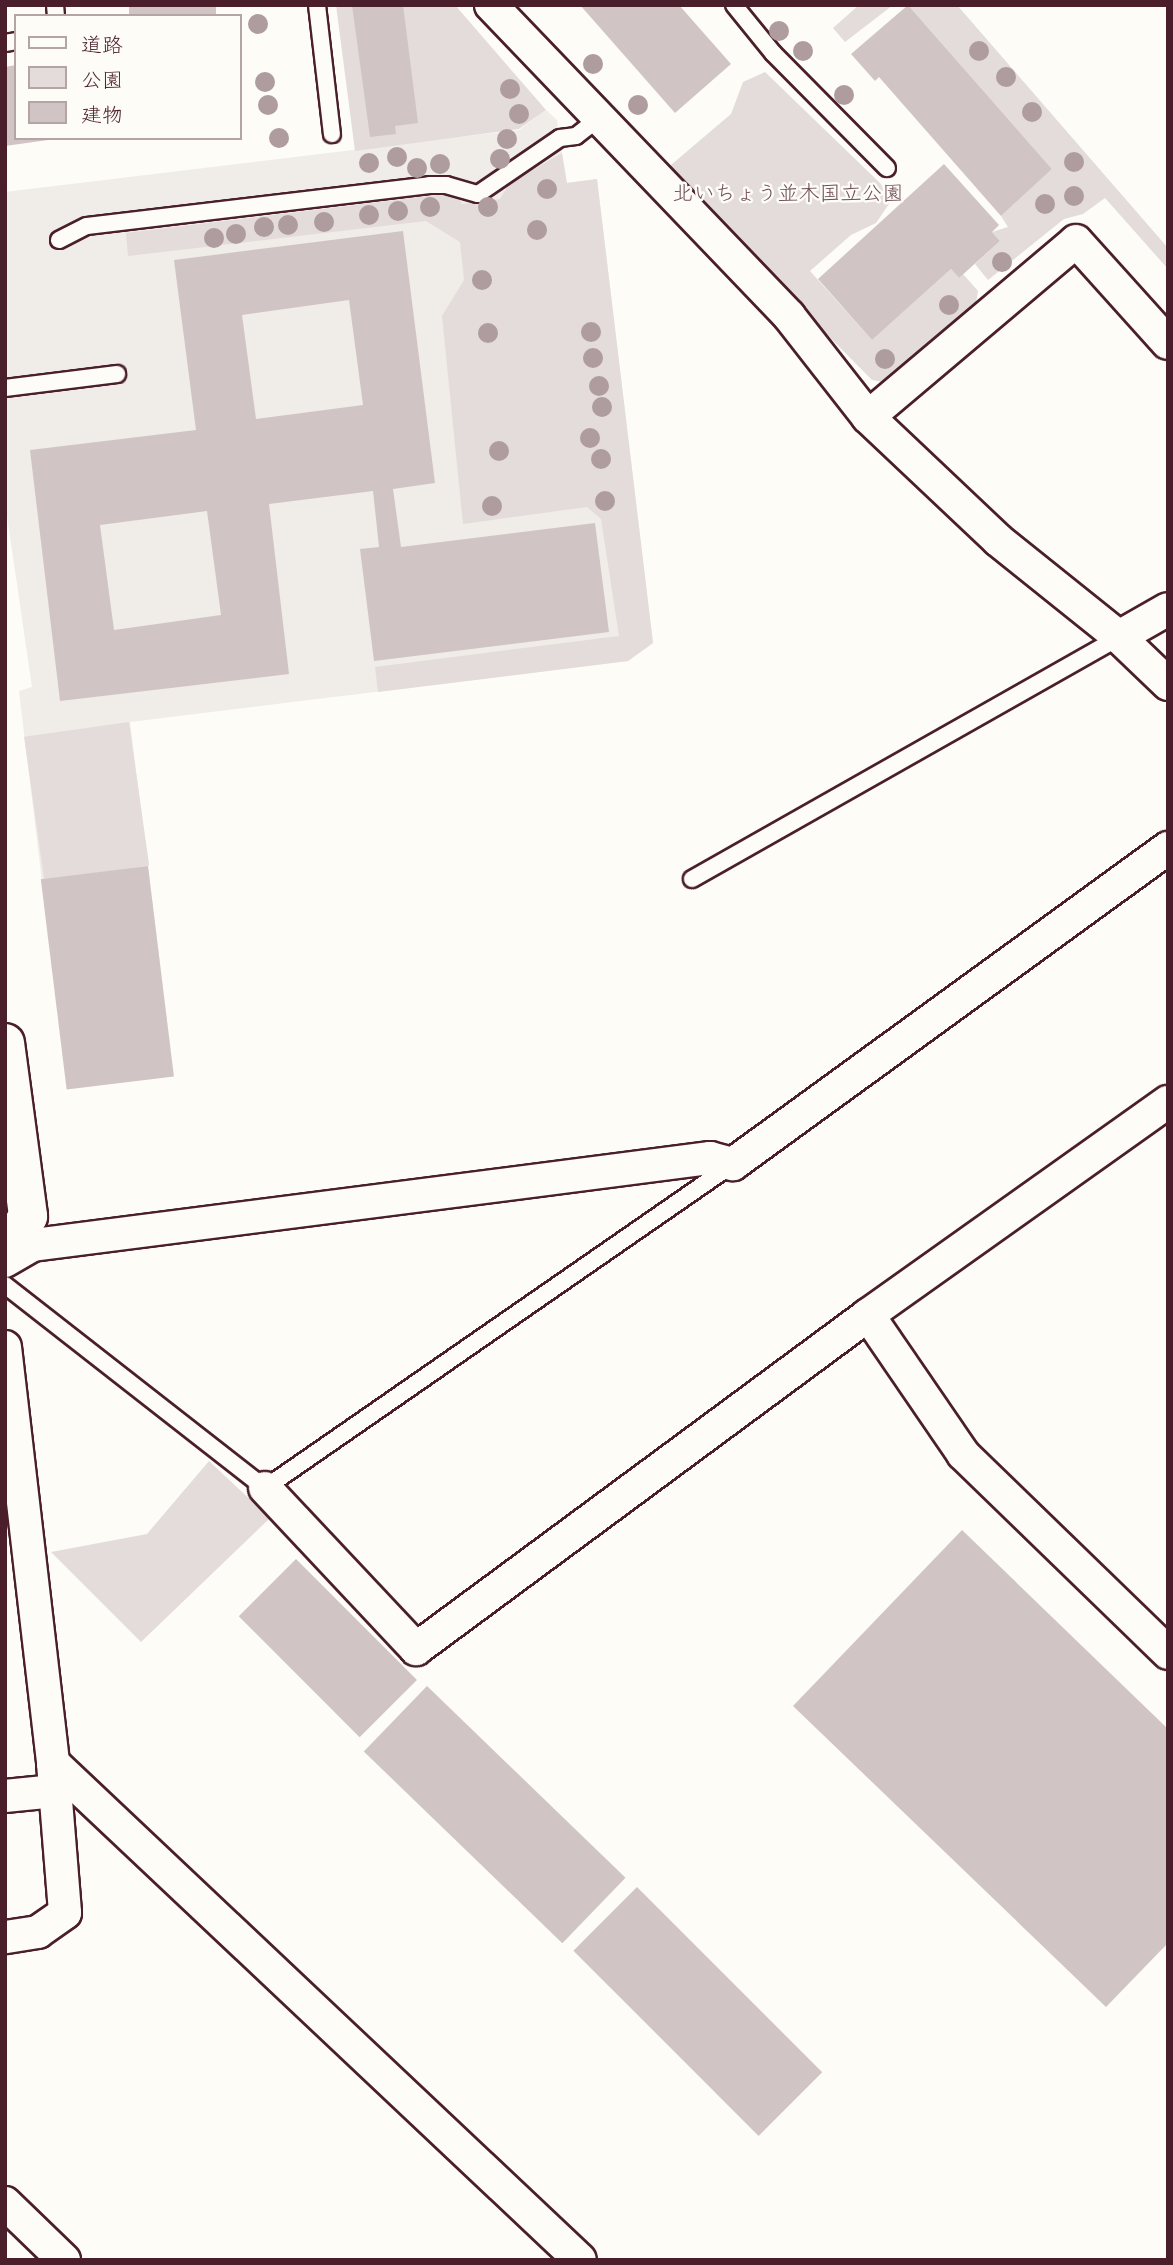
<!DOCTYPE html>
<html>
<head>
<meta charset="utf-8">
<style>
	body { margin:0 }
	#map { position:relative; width:1173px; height:2265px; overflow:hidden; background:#fdfcf7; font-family:Delius,"Klee One",sans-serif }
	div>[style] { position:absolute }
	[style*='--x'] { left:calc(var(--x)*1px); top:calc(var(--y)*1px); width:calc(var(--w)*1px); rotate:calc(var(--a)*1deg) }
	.built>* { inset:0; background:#f0ece8 }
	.green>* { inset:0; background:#e3dcda; transform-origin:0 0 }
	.building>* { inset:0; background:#d0c5c4; transform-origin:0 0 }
	.roads { filter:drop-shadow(2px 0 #4a1f2b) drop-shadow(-2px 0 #4a1f2b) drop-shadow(0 2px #4a1f2b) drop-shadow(0 -2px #4a1f2b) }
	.lane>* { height:16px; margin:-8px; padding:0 8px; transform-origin:8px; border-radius:8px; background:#fdfcf7 }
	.street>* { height:32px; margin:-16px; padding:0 16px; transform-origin:16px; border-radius:16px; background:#fdfcf7 }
	.primary>* { height:38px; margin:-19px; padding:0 19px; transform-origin:19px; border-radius:19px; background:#fdfcf7 }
	.trees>* { width:20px; height:20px; margin:-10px; border-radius:50%; background:#af9c9f }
	span { translate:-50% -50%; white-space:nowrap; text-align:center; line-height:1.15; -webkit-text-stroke:5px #fdfcf7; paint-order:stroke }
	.park-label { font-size:21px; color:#704e57 }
	.frame { position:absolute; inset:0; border:7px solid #4a1f2b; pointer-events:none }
	.legend { position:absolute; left:14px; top:14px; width:228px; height:126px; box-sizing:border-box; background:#fdfcf7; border:2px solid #b5a4a5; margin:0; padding:9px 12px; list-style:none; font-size:21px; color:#4a1f2b }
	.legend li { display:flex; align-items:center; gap:14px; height:35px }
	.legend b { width:35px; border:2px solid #b5a4a5 }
</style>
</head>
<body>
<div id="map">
	<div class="built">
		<div style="clip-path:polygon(546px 110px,557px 120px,566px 183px,597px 179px,653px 643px,628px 661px,130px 722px,174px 1076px,67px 1089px,19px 691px,32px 687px,5px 502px,5px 192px,519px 130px)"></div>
	</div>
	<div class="green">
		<div style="clip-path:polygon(336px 5px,455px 5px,546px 110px,519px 129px,355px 151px)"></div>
		<div style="clip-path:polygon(859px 5px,893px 5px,845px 42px,833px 28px)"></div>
		<div style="clip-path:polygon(908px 5px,957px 5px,1168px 248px,1168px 269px,1105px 198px,1083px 214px,1064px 219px,988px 280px,975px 264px,1000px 241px,992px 232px,1008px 227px,1001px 216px,1052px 169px)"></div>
		<div style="clip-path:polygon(765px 72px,881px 184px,889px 204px,876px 223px,851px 235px,810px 271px,872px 340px,951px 269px,959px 278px,963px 274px,978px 291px,976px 303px,883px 382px,872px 380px,665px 170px,731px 114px,743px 82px)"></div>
		<div style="clip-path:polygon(562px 153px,567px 183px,597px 179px,653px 643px,628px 661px,378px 692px,375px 667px,619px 636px,601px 519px,587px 507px,463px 524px,442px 316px,464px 280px,460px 242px,426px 221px,128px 256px,126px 233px,438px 195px,458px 196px,462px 204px,500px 199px,510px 183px)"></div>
		<div style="left:129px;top:722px;width:145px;height:106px;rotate:82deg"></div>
		<div style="clip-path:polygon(209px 1461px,270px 1518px,141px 1642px,51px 1552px,147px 1534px)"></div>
	</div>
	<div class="building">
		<div style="left:129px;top:5px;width:87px;height:11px"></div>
		<div style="clip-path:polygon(352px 5px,403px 5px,418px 123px,395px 126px,396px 134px,370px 137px)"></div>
		<div style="clip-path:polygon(580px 5px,679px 5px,731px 64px,675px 113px)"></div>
		<div style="clip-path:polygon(908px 5px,1052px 169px,1001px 216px,879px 77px,875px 81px,851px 54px)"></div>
		<div style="clip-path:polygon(16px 65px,16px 138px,48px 140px,5px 146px,5px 67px)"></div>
		<div style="clip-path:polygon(944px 164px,999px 225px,992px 232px,1000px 241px,959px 278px,951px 269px,872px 340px,818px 279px)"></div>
		<div style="clip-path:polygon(evenodd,403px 231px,435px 483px,393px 489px,401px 547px,595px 523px,609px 632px,374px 661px,360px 549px,379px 547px,373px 491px,269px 504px,289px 674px,60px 701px,30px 450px,196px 430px,174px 260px,403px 231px,349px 300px,363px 405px,256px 419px,242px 315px,349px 300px,403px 231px,207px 511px,221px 615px,114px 630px,100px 525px,207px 511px)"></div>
		<div style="left:148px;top:866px;width:212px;height:108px;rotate:83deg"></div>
		<div style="clip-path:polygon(962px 1530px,1168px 1729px,1168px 1943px,1106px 2007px,793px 1706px)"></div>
		<div style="left:296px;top:1559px;width:171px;height:81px;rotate:45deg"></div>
		<div style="left:427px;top:1686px;width:276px;height:91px;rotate:44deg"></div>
		<div style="left:637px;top:1887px;width:262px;height:90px;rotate:45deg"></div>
	</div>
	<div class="roads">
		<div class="lane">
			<div style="--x:55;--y:5;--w:11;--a:85"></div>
			<div style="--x:317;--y:5;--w:130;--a:83.4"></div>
			<div style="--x:734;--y:5;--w:62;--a:50.9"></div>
			<div style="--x:773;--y:53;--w:162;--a:45.3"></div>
			<div style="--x:5;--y:43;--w:11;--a:-10"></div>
			<div style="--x:59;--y:240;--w:31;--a:-27"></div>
			<div style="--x:87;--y:226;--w:345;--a:-6.8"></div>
			<div style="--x:430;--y:185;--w:16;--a:0"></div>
			<div style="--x:446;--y:185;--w:33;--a:16"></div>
			<div style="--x:478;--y:194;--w:99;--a:-34.3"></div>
			<div style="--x:560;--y:138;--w:16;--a:-7"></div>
			<div style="--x:576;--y:136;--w:29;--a:-38"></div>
			<div style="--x:5;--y:388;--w:113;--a:-7.1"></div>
			<div style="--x:692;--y:879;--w:491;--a:-29.5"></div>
			<div style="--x:5;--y:1285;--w:330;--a:38"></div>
			<div style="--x:265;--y:1488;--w:569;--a:-34.7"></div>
		</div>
		<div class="street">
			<div style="--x:491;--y:5;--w:431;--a:46.2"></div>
			<div style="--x:789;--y:316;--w:128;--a:52"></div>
			<div style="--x:868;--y:417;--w:179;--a:43.4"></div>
			<div style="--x:998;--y:540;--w:155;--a:38.7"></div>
			<div style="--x:1119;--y:637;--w:68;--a:43.8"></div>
			<div style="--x:868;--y:417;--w:272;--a:-40.2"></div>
			<div style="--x:1076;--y:241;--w:137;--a:48"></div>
			<div style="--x:1119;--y:637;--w:56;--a:-29.7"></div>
			<div style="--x:5;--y:1261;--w:32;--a:-30"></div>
			<div style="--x:33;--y:1245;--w:683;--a:-7.32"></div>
			<div style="--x:710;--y:1158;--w:24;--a:15"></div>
			<div style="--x:733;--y:1164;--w:538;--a:-36"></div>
			<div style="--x:868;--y:1315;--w:168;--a:55.6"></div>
			<div style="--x:963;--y:1454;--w:286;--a:44.1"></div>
			<div style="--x:5;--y:1347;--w:419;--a:83.4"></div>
			<div style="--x:53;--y:1763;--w:150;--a:85.4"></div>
			<div style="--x:65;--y:1913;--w:33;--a:145"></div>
			<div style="--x:38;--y:1932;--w:33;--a:171"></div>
			<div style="--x:265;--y:1488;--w:221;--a:46.8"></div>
			<div style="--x:416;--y:1649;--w:562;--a:-36.46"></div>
			<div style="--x:868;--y:1315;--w:368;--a:-35.4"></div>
			<div style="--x:53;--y:1763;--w:724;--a:43.32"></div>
			<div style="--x:5;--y:1796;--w:50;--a:-5.7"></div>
			<div style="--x:5;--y:2203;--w:82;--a:44"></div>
		</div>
		<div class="primary">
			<div style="--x:5;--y:1043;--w:175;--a:82.4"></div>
			<div style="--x:28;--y:1216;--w:44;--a:121.9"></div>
		</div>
	</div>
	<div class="trees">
		<div style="left:258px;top:24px"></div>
		<div style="left:779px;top:31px"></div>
		<div style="left:803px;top:51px"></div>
		<div style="left:979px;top:51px"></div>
		<div style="left:593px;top:64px"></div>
		<div style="left:1006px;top:77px"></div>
		<div style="left:265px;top:82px"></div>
		<div style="left:510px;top:89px"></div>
		<div style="left:844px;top:95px"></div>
		<div style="left:268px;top:105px"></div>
		<div style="left:638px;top:105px"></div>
		<div style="left:1032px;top:112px"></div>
		<div style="left:519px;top:114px"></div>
		<div style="left:279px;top:138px"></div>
		<div style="left:507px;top:139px"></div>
		<div style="left:397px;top:157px"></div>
		<div style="left:500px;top:159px"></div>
		<div style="left:1074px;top:162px"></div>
		<div style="left:369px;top:163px"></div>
		<div style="left:440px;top:164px"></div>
		<div style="left:417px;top:168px"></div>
		<div style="left:547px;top:189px"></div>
		<div style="left:1074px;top:196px"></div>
		<div style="left:1045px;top:204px"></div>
		<div style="left:430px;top:207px"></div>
		<div style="left:488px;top:207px"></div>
		<div style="left:398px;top:211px"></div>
		<div style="left:369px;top:215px"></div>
		<div style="left:324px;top:222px"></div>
		<div style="left:288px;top:225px"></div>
		<div style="left:264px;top:227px"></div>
		<div style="left:537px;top:230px"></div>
		<div style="left:236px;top:234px"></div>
		<div style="left:214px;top:238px"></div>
		<div style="left:1002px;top:262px"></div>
		<div style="left:482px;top:280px"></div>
		<div style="left:949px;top:305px"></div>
		<div style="left:591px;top:332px"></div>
		<div style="left:488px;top:333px"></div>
		<div style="left:593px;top:358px"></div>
		<div style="left:885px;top:359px"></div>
		<div style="left:599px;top:386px"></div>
		<div style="left:602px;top:407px"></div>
		<div style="left:590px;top:438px"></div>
		<div style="left:499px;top:451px"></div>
		<div style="left:601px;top:459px"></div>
		<div style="left:605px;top:501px"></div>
		<div style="left:492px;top:506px"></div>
	</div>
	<div class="park-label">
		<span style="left:788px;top:193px">北いちょう並木国立公園</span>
	</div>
	<div class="frame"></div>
	<ul class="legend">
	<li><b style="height:9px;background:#fdfcf7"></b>道路</li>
	<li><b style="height:19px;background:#e3dcda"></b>公園</li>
	<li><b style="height:19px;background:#d0c5c4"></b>建物</li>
	</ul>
</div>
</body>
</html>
